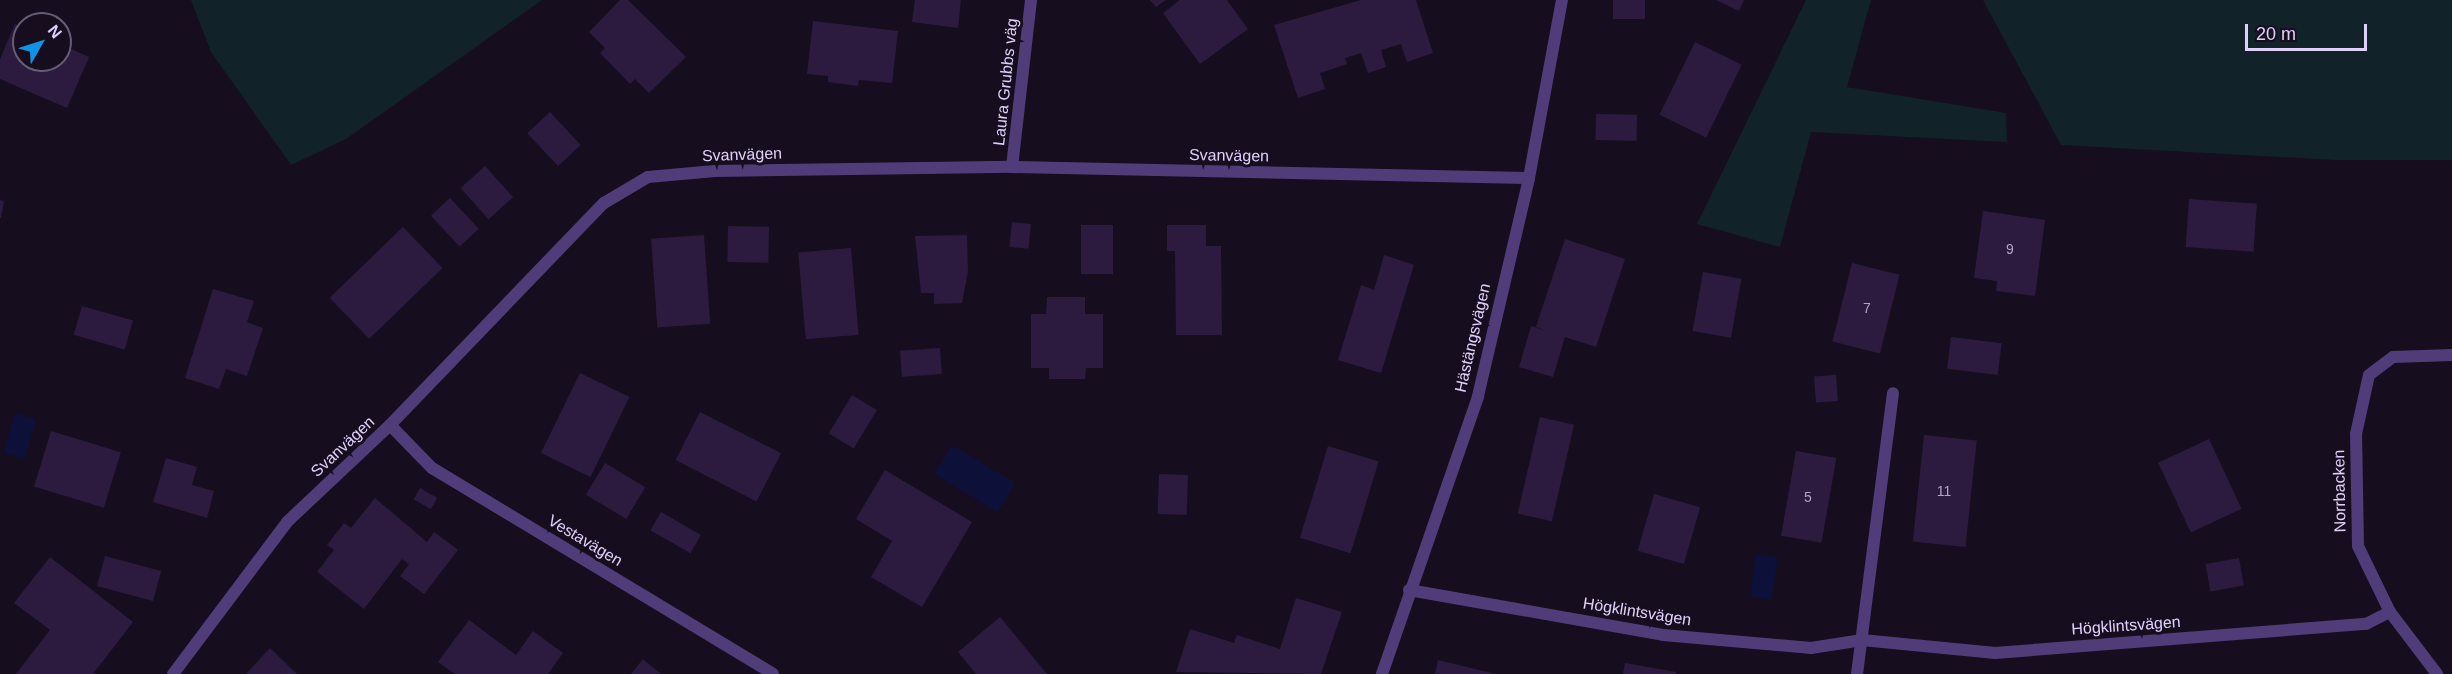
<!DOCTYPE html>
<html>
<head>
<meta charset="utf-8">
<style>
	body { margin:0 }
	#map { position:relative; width:2452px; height:674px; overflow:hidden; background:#160e1e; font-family:Helvetica,sans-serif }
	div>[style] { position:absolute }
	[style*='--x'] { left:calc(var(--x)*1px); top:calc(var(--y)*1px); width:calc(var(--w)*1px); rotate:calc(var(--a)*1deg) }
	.green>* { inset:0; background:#112228 }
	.water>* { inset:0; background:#0d1039; transform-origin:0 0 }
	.building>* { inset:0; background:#2c1b3e; transform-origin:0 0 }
	.minor>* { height:12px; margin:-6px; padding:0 6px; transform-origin:6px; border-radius:6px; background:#513c7a }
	span { translate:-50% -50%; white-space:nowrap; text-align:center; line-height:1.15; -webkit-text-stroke:6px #160e1e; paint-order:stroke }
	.number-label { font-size:14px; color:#b4a2cc }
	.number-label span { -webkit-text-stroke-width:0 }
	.street-label { font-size:16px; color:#e1cffb }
	.north { position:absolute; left:12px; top:12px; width:60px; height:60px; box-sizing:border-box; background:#160e1e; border:2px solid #675b76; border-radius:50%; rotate:51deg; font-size:16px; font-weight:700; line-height:24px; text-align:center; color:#e1cffb }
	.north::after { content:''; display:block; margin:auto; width:21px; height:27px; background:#1192e5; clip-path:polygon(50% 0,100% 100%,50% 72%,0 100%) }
	.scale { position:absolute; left:2245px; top:24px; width:122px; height:27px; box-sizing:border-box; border:3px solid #e1cffb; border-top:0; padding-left:8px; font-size:18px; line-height:21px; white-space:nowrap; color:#e1cffb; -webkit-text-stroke:4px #160e1e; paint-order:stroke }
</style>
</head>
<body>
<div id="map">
	<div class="green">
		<div style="clip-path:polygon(191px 0,542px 0,346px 139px,291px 165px,211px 52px)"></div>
		<div style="clip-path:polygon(1806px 0,1871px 0,1847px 87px,2006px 113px,2007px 142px,1811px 132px,1780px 247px,1697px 224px)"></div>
		<div style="clip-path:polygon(1983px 0,2452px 0,2452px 160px,2335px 160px,2061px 145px)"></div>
	</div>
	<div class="water">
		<div style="left:15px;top:413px;width:22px;height:41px;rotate:16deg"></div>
		<div style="left:952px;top:445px;width:74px;height:34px;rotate:31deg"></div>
		<div style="left:1756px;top:554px;width:22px;height:43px;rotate:8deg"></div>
	</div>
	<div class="building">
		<div style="clip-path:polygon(620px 0,628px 0,686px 57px,649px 93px,635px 79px,630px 84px,600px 53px,605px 48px,589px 32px)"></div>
		<div style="clip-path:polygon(915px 0,961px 0,958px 28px,912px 22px)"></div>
		<div style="clip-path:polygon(1150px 0,1166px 0,1156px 7px)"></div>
		<div style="clip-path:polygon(1180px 0,1227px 0,1248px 29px,1200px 64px,1163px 13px)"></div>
		<div style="clip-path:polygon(1361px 0,1416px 0,1433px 53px,1407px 62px,1401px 44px,1381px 50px,1386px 67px,1368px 73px,1361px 53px,1345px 58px,1347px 64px,1320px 73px,1325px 89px,1298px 98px,1274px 25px)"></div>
		<div style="left:1613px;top:0;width:32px;height:19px"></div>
		<div style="clip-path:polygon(1716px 0,1744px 0,1739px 11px)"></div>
		<div style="clip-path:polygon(813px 21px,898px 31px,892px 83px,859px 80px,858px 86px,828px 82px,828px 76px,807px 74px)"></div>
		<div style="clip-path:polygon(15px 24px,24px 28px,24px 60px,60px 60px,60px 44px,89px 57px,67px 108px,0 79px,0 59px)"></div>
		<div style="left:1695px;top:42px;width:52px;height:81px;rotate:26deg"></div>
		<div style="left:550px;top:112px;width:45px;height:31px;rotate:47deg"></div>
		<div style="left:1596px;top:114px;width:41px;height:26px;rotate:1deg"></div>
		<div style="left:485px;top:166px;width:42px;height:33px;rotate:48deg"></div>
		<div style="left:450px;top:198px;width:42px;height:26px;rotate:47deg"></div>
		<div style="left:2189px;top:199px;width:68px;height:48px;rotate:4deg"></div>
		<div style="clip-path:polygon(0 200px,4px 201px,1px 218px,0 218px)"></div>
		<div style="clip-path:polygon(1983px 211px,2045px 220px,2035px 296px,1996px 291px,1997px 281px,1974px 278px)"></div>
		<div style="left:1012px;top:222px;width:19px;height:25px;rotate:6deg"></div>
		<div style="left:1081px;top:225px;width:32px;height:49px"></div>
		<div style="clip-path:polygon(1167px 225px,1206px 225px,1206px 246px,1221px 246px,1222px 335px,1176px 335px,1175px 251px,1167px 251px)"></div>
		<div style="left:728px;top:226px;width:41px;height:36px;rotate:1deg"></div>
		<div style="left:403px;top:227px;width:57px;height:102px;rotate:46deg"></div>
		<div style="left:704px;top:235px;width:89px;height:53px;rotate:86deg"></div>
		<div style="clip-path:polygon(967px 235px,968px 271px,962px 303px,934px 304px,934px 293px,921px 293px,915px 236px)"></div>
		<div style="clip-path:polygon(1565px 239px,1625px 259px,1596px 347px,1565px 337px,1553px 377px,1519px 367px,1531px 326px,1549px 332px,1536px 327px)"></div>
		<div style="left:851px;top:248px;width:87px;height:53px;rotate:85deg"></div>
		<div style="clip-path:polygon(1384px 255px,1414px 265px,1381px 373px,1338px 360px,1361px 285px,1374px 290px)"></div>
		<div style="left:1852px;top:263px;width:49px;height:81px;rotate:14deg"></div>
		<div style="left:1703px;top:272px;width:39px;height:60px;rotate:10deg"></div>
		<div style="clip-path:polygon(213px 289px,254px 301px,247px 322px,263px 328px,247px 376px,226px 369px,219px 389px,185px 378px)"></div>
		<div style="clip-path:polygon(1047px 297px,1085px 297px,1085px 314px,1103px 314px,1103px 368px,1086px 368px,1085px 379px,1049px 379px,1049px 368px,1031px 368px,1031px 314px,1046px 314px)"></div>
		<div style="left:82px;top:306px;width:53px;height:30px;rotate:16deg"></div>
		<div style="left:1951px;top:337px;width:51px;height:32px;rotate:7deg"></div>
		<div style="left:940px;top:348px;width:26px;height:40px;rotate:86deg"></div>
		<div style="left:580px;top:373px;width:55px;height:89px;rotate:26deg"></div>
		<div style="left:1836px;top:375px;width:26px;height:22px;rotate:86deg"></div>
		<div style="left:852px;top:395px;width:29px;height:45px;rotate:31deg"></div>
		<div style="left:700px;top:412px;width:91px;height:54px;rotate:27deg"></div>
		<div style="left:1540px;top:417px;width:35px;height:99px;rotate:13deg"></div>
		<div style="left:51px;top:431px;width:73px;height:58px;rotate:17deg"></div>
		<div style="left:1924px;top:435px;width:53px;height:107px;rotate:6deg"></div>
		<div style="left:2209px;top:439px;width:77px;height:56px;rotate:65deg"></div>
		<div style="left:1328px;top:446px;width:53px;height:96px;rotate:17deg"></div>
		<div style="left:1796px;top:451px;width:41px;height:86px;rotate:10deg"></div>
		<div style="clip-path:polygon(166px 458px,197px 467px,192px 485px,214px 491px,207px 518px,153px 502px)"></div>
		<div style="left:605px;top:463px;width:47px;height:37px;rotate:31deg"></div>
		<div style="clip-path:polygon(885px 470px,972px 522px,922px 607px,871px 577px,892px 541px,856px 519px)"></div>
		<div style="left:1159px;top:474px;width:29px;height:40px;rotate:2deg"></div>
		<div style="left:420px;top:488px;width:20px;height:13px;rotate:30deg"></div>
		<div style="left:1654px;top:494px;width:48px;height:59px;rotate:16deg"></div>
		<div style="clip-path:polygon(375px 498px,427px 542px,434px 532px,458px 550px,424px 594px,400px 576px,409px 564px,402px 559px,364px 609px,317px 572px,334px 550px,327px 545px,344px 523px,351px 528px)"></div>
		<div style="left:661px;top:512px;width:46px;height:21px;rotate:30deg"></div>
		<div style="left:105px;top:556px;width:58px;height:31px;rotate:15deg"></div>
		<div style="clip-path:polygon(50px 557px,133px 622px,93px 674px,16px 674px,50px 630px,14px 603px)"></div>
		<div style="left:2239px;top:558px;width:28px;height:34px;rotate:80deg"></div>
		<div style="clip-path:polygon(1296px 598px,1342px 612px,1321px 674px,1176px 672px,1190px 629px,1234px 643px,1237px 635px,1280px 649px)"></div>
		<div style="clip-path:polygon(1000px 617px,1047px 674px,976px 674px,958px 652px)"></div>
		<div style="clip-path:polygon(469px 620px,516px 655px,533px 631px,563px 653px,548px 674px,455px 674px,438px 662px)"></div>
		<div style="clip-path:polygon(270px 648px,297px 674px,246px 674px)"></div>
		<div style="clip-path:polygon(643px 659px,661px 674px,631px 674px)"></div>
		<div style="clip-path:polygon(1438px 660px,1492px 673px,1492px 674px,1435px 674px)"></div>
		<div style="clip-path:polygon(1625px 663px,1676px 672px,1676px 674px,1623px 674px)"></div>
	</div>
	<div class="minor">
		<div style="--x:1012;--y:167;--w:168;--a:-83.5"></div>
		<div style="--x:390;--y:425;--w:60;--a:45.7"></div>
		<div style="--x:432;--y:468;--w:398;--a:31.1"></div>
		<div style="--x:1409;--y:590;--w:258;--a:10"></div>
		<div style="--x:1663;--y:635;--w:149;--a:5"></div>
		<div style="--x:1811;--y:648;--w:52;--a:-8.9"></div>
		<div style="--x:1862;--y:640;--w:134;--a:5.6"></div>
		<div style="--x:1995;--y:653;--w:372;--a:-4.5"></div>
		<div style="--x:2366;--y:624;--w:27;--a:-27"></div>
		<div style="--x:173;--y:674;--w:190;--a:-53.1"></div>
		<div style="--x:287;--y:522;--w:141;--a:-43.3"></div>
		<div style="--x:390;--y:425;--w:308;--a:-46.1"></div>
		<div style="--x:604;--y:203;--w:51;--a:-30.6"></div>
		<div style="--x:648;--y:177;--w:67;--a:-5.1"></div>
		<div style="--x:715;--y:171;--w:297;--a:-0.8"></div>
		<div style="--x:1012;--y:167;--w:517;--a:1.22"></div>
		<div style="--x:1382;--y:674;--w:294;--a:-70.9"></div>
		<div style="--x:1478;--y:396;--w:224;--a:-76.8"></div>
		<div style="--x:1529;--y:178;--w:181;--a:-79.5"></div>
		<div style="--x:1857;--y:674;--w:283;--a:-82.7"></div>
		<div style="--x:2437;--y:674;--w:78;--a:-127.2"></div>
		<div style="--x:2390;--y:612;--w:73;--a:-115.9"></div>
		<div style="--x:2358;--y:546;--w:112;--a:-91"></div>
		<div style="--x:2356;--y:434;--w:60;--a:-77.6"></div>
		<div style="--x:2369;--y:375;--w:30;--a:-37"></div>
		<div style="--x:2393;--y:357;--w:59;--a:-1.9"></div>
	</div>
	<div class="number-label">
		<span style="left:2010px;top:249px">9</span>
		<span style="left:1867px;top:308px">7</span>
		<span style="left:1944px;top:491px">11</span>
		<span style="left:1808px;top:497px">5</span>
	</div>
	<div class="street-label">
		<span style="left:1006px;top:82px;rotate:-84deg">Laura Grubbs väg</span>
		<span style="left:742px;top:155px;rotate:-2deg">Svanvägen</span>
		<span style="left:1229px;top:156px;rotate:1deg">Svanvägen</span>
		<span style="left:1473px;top:338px;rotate:-77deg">Hästängsvägen</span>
		<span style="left:343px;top:447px;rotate:-43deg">Svanvägen</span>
		<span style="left:2340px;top:491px;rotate:-91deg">Norrbacken</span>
		<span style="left:585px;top:541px;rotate:31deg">Vestavägen</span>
		<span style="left:1637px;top:612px;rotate:9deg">Högklintsvägen</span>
		<span style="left:2126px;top:626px;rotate:-4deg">Högklintsvägen</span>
	</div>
	<div class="north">N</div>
	<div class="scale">20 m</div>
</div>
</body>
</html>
